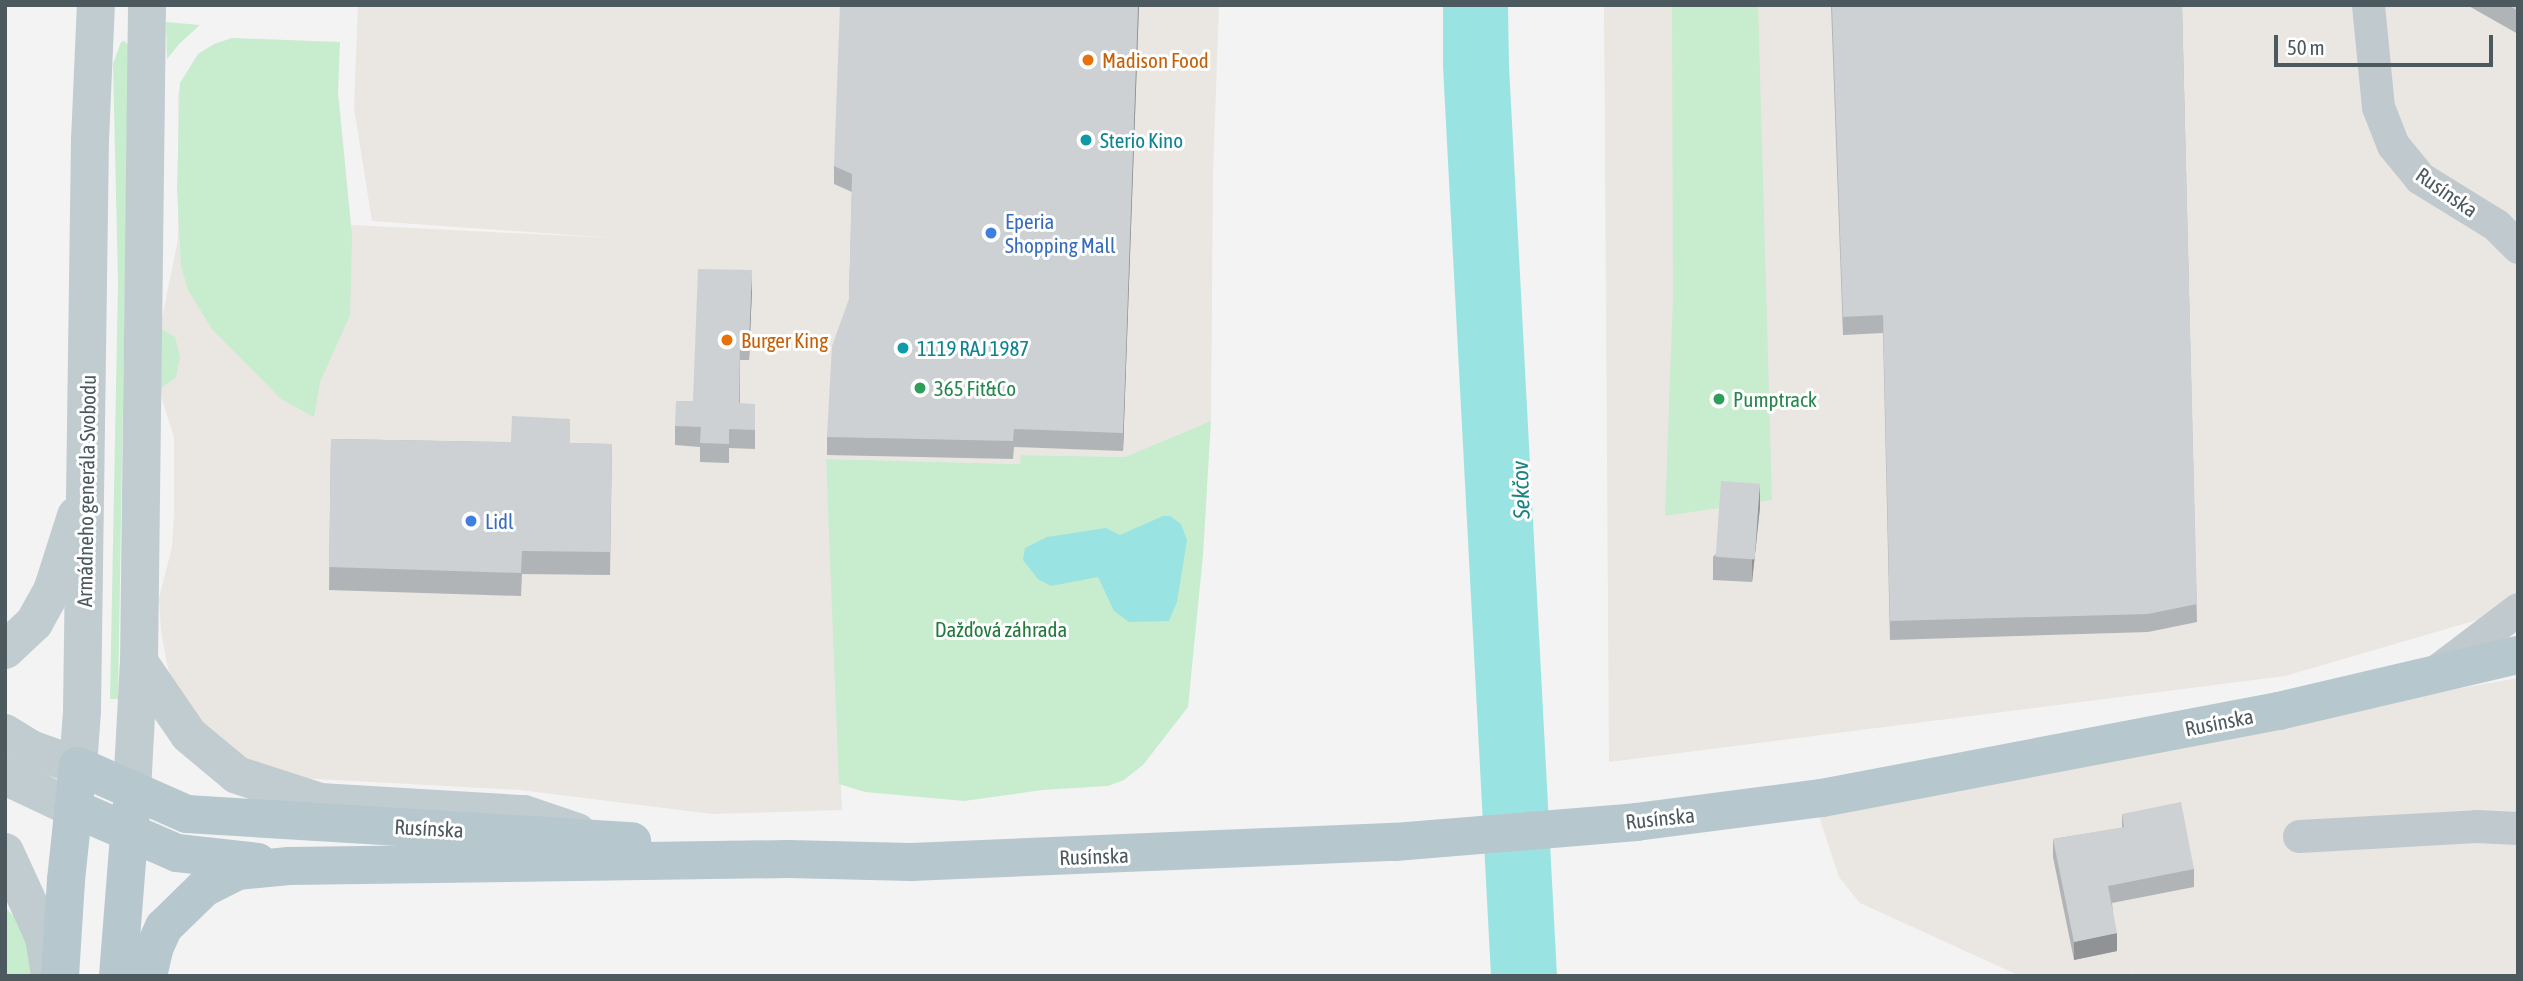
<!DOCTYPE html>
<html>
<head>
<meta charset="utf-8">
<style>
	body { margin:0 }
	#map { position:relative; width:2523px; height:981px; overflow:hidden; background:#f4f3f3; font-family:"Asap Condensed",sans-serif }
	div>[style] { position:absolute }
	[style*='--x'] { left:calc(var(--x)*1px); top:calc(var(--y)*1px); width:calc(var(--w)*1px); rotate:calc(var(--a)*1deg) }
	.commercial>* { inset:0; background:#eae6e1 }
	.green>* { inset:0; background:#c8ecce }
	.water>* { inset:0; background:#9ae3e3 }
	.street>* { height:33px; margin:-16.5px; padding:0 16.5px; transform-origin:16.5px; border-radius:16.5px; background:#c0c9cd }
	.secondary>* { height:38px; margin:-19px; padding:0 19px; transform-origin:19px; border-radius:19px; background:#c1ccd1 }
	.primary>* { height:38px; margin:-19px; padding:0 19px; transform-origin:19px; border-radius:19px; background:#b6c7cd }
	.wall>* { inset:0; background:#b0b4b6 }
	.shaded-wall>* { inset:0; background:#909294 }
	.building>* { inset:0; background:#cdd1d4; transform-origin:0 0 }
	.dots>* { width:19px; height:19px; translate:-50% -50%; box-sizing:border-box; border:4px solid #fff; border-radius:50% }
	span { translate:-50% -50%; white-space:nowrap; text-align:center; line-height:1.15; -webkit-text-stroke:6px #fff; paint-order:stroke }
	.food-label { font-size:21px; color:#c56008 }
	.left { translate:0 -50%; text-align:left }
	.culture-label { font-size:21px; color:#0d838f }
	.street-label { font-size:21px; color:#4c595e }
	.shop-label { font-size:21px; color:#366cbe }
	.leisure-label { font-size:21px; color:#27864d }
	.park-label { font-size:21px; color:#23793c }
	.water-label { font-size:23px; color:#1b8382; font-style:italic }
	.frame { position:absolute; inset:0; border:7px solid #4c595e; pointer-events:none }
	.scale { position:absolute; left:2274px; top:35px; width:219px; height:32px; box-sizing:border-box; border:4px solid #4c595e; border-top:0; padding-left:9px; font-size:21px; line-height:24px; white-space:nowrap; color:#4c595e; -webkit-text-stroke:5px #fff; paint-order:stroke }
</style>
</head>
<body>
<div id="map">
	<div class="commercial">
		<div style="clip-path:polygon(358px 5px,1219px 5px,1213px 172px,1211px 421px,1125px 457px,1022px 455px,1021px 464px,826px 459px,842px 810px,712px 814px,520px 790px,298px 778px,226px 752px,176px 693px,167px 664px,161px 631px,159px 598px,172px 547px,174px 516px,174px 437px,159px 390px,160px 328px,178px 239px,178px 97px,180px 83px,339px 100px,351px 225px,613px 238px,372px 221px,354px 108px)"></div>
		<div style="clip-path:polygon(1604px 5px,2518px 5px,2518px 608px,2285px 676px,1609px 762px)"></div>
		<div style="clip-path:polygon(2518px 678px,2518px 976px,2134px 976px,2133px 973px,2121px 976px,2020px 976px,1860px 903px,1839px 877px,1815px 804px)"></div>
	</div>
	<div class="green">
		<div style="clip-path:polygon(1672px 5px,1758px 5px,1772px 500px,1665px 516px,1673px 297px)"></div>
		<div style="clip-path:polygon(166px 22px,200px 25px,180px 43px,167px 59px)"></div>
		<div style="clip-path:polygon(232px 38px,340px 42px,338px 94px,352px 237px,350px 315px,320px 382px,314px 417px,281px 399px,212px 329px,188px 290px,181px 266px,177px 188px,180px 83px,198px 54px,214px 44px)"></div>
		<div style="clip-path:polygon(124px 41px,129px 45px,118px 699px,110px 699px,118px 282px,113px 64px,121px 42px)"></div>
		<div style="clip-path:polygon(160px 328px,175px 337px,180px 357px,176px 377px,159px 390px)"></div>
		<div style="clip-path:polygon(1211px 421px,1203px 555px,1188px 707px,1143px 765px,1124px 780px,1108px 786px,1042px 790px,964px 801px,865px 792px,839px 784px,826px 459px,1020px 464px,1021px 455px,1125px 457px)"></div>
		<div style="clip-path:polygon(5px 907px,20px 923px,39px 976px,5px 976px)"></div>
	</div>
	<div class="water">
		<div style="clip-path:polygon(1443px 5px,1508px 5px,1509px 66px,1557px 976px,1491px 976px,1443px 67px)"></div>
		<div style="clip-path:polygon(1163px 516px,1170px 516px,1181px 524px,1187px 540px,1177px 602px,1169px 621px,1129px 622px,1114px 611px,1098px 577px,1051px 586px,1038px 579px,1023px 560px,1025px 548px,1047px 537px,1106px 528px,1120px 535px)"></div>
	</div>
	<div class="street">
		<div style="--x:2368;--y:5;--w:102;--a:84.4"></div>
		<div style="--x:2378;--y:107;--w:41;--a:68.5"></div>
		<div style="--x:2393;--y:145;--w:43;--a:50.7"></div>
		<div style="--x:2420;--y:178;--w:89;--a:31.7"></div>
		<div style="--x:2496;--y:225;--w:31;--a:45"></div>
		<div style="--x:2435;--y:672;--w:104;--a:-37.2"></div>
		<div style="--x:2299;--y:836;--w:177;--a:-3.2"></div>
		<div style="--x:2476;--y:826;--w:42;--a:2.7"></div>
	</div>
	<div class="secondary">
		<div style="--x:5;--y:650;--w:40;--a:-43"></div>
		<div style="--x:34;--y:623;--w:37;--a:-61"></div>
		<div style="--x:52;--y:591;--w:79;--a:-72.3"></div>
		<div style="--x:139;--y:662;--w:88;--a:55.6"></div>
		<div style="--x:189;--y:735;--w:62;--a:39.8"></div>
		<div style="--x:237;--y:775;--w:87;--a:18"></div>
		<div style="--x:320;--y:802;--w:204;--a:3.4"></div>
		<div style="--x:524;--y:814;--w:56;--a:18.8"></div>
		<div style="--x:5;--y:733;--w:31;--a:32"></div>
		<div style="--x:31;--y:749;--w:50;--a:19.9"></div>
		<div style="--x:78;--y:766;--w:55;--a:-85.8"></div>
		<div style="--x:82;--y:711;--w:571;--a:-89.2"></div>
		<div style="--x:90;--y:140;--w:135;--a:-87.5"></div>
		<div style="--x:5;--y:776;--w:75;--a:25.2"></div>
		<div style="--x:132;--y:790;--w:128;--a:-86.9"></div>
		<div style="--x:139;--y:662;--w:657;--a:-89.3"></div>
		<div style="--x:5;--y:852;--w:94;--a:65.4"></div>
		<div style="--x:44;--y:937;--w:39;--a:81"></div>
	</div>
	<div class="primary">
		<div style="--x:73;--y:808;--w:113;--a:23.4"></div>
		<div style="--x:177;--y:853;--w:81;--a:6.3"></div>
		<div style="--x:60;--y:976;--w:96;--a:-86.4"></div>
		<div style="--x:66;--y:880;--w:115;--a:-84"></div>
		<div style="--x:78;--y:766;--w:119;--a:23.8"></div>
		<div style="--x:187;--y:814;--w:446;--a:3.5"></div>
		<div style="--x:118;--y:976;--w:168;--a:-85.5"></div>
		<div style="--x:148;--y:976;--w:28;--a:-77"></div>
		<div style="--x:154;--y:949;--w:24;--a:-66"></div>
		<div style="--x:164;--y:927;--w:56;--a:-44.3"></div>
		<div style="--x:204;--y:888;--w:37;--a:-27"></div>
		<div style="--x:237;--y:871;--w:52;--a:-5.5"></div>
		<div style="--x:289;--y:866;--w:499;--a:-0.8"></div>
		<div style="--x:788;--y:859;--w:123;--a:1.4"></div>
		<div style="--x:911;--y:862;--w:484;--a:-2.4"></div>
		<div style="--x:1395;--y:842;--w:242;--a:-4.7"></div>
		<div style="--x:1636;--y:822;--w:188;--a:-7.4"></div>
		<div style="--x:1822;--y:798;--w:465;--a:-10.8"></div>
		<div style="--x:2279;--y:711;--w:245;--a:-13.2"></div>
	</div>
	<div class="wall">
		<div style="clip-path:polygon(1139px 5px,1123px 451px,1014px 447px,1013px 459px,827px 455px,827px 437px,849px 299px,852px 192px,834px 184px,834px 166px)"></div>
		<div style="clip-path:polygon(1831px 5px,2182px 5px,2197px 622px,2148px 632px,1890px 640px,1883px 333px,1843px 335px)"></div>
		<div style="clip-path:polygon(2467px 5px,2518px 5px,2518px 34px)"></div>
		<div style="clip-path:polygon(752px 289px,749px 360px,740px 360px,740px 403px,755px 423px,755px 449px,729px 448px,729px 463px,700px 462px,700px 447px,675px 445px,675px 426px,693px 401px)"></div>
		<div style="clip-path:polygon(331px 439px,612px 444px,610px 575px,522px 574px,521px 596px,329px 590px)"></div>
		<div style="clip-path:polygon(1760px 507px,1752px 582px,1713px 580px,1713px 557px)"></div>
		<div style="clip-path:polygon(2122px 814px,2194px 869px,2194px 887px,2112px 903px,2117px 951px,2074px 960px,2053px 857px,2053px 839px,2122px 828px)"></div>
	</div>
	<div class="shaded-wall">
		<div style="clip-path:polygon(1138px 5px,1139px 5px,1123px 451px,1123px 433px)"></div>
		<div style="clip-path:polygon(752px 270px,752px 289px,749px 360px,749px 341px)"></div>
		<div style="clip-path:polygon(1760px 484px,1760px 507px,1752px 582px,1752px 559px)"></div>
		<div style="clip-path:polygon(2117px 933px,2117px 951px,2074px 960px,2074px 942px)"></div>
	</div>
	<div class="building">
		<div style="clip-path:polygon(840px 5px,1138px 5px,1123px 433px,1014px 429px,1013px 441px,827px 437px,832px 346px,849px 299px,852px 174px,834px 166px)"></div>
		<div style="clip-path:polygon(1832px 5px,2182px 5px,2197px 604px,2148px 614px,1890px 621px,1883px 315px,1843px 317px)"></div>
		<div style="clip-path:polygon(2508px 5px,2518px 5px,2518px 11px)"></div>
		<div style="clip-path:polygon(698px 269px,752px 270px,749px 341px,740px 341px,739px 403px,755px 404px,755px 430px,729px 429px,729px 444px,700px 443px,701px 427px,675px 426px,676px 401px,693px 401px)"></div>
		<div style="clip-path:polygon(512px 416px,570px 419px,570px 443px,612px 444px,610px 552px,522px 551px,521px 573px,329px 567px,331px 439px,511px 442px)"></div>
		<div style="left:1721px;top:481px;width:39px;height:76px;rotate:4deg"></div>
		<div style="clip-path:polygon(2181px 802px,2194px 869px,2108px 886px,2117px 933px,2074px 942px,2053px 839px,2124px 827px,2122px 814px)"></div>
	</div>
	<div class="dots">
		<div style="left:1088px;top:60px;background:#e8710a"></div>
		<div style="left:1086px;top:140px;background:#0f9aa8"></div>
		<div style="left:991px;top:233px;background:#3f7fe0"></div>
		<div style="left:727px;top:340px;background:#e8710a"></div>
		<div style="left:903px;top:348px;background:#0f9aa8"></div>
		<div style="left:920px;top:388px;background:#2e9e5b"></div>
		<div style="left:1719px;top:399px;background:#2e9e5b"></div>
		<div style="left:471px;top:521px;background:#3f7fe0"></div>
	</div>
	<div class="food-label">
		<span class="left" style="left:1102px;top:60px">Madison Food</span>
		<span class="left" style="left:741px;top:340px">Burger King</span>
	</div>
	<div class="culture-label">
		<span class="left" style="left:1100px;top:140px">Sterio Kino</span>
		<span class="left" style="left:917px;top:348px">1119 RAJ 1987</span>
	</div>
	<div class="street-label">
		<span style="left:2447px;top:192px;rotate:35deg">Rusínska</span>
		<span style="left:86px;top:491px;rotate:-89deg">Armádneho generála Svobodu</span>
		<span style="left:2219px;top:722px;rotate:-11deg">Rusínska</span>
		<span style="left:1660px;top:818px;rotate:-6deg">Rusínska</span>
		<span style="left:429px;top:828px;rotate:3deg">Rusínska</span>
		<span style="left:1094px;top:856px;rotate:-2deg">Rusínska</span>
	</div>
	<div class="shop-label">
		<span class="left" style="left:1005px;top:233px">Eperia<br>Shopping Mall</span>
		<span class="left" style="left:485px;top:521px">Lidl</span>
	</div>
	<div class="leisure-label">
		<span class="left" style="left:934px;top:388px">365 Fit&amp;Co</span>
		<span class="left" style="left:1733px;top:399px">Pumptrack</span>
	</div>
	<div class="park-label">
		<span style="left:1001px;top:629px">Dažďová záhrada</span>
	</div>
	<div class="water-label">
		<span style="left:1521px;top:490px;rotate:-92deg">Sekčov</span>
	</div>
	<div class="frame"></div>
	<div class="scale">50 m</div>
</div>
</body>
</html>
